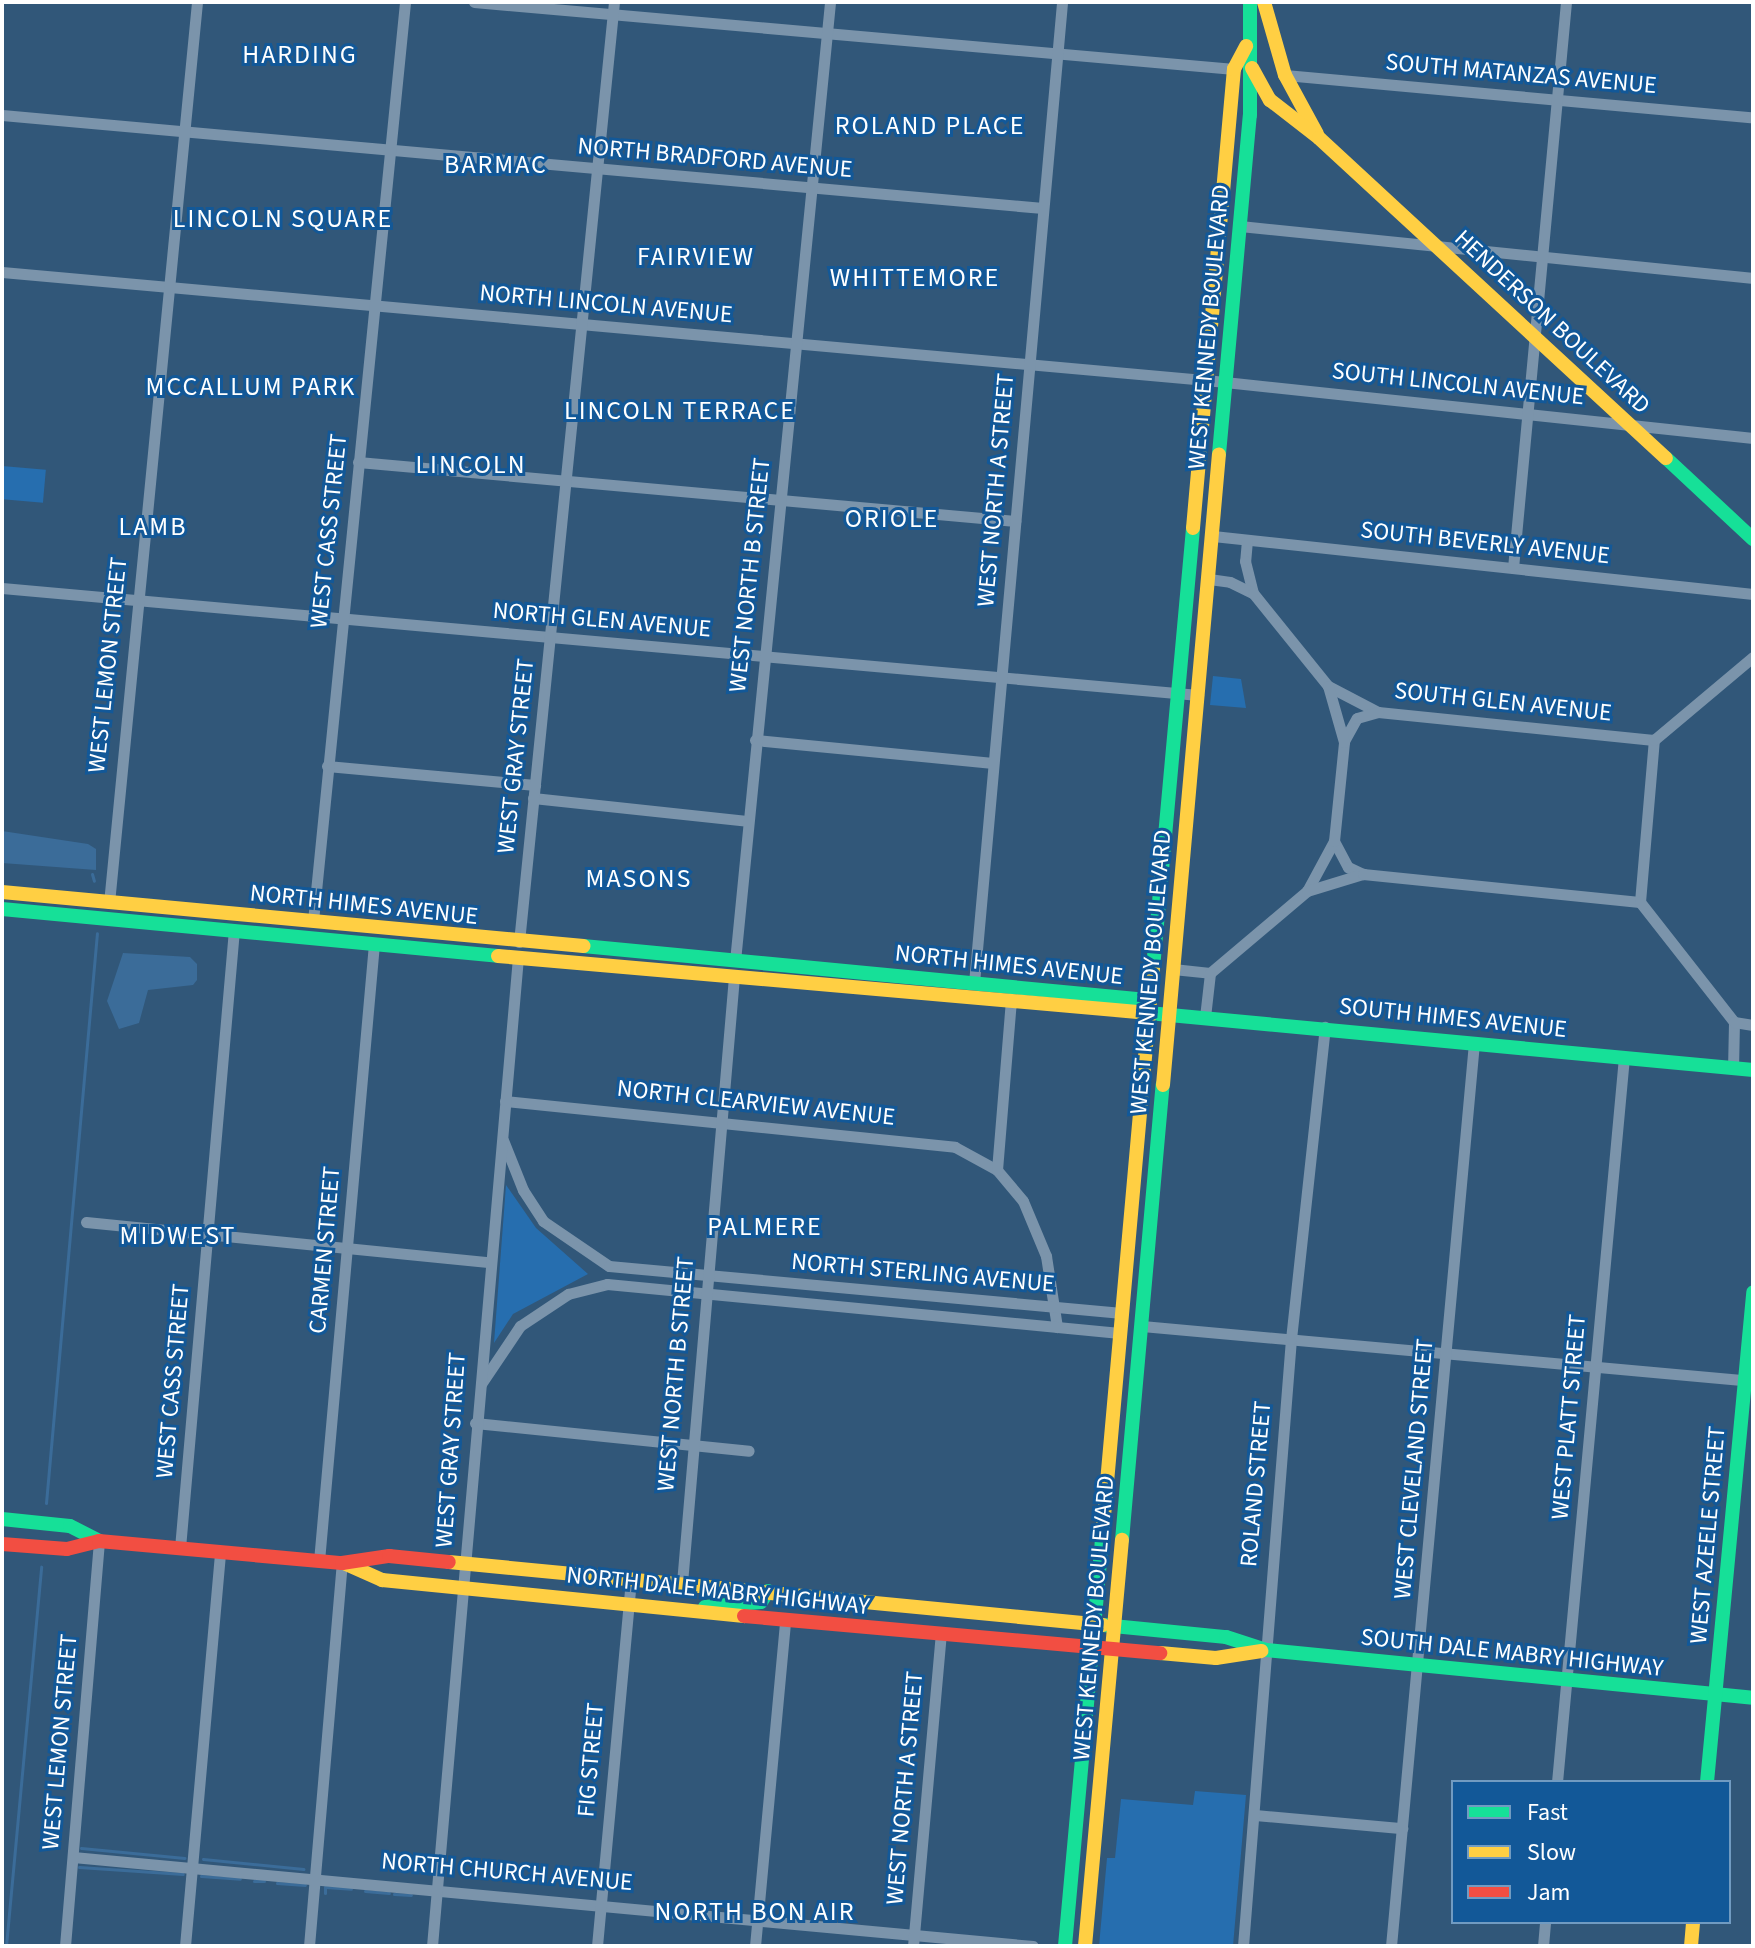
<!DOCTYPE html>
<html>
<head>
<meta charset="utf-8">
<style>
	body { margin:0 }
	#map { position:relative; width:1755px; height:1948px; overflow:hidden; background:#315779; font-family:"Source Sans 3",sans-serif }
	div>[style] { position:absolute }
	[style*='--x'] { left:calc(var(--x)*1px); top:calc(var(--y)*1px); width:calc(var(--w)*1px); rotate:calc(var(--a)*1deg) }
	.green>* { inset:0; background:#266eaf; transform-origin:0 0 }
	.water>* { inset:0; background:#3b6c99 }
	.stream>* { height:3px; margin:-1.5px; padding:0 1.5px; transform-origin:1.5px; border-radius:1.5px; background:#3b6c99 }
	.street>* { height:11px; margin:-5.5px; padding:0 5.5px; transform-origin:5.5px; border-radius:5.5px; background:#7b94ab }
	.fast>* { height:14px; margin:-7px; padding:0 7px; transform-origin:7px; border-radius:7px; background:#16e098 }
	.slow>* { height:14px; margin:-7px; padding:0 7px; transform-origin:7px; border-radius:7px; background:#ffcf43 }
	.jam>* { height:14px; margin:-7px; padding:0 7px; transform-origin:7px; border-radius:7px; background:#f24e42 }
	span { translate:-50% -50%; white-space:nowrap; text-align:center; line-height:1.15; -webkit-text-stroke:6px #125898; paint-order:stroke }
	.street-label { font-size:24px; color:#fff }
	.neighbourhood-label { font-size:26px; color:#fff; letter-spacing:2px }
	.frame { position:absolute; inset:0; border:4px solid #fff; pointer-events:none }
	.legend { position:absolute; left:1451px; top:1780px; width:280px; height:144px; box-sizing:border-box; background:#125898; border:2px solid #719bc1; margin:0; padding:10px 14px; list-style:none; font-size:24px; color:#fff }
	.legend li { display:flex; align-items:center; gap:16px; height:40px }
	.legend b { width:40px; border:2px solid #719bc1 }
</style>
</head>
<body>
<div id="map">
	<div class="green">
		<div style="left:2px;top:466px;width:44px;height:33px;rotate:5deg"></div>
		<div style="clip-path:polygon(1213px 676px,1241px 679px,1246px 708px,1210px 705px)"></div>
		<div style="clip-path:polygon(506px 1185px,536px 1228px,588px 1274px,513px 1314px,494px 1343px)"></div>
		<div style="clip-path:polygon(1195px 1791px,1246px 1795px,1233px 1946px,1099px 1946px,1107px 1858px,1115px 1858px,1121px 1799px,1193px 1805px)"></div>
	</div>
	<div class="water">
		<div style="clip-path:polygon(2px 831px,88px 844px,96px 849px,96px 870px,2px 863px)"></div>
		<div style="clip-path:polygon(123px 953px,190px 957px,197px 964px,197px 980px,193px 985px,148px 990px,139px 1023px,119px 1029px,107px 1001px)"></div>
	</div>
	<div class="stream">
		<div style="--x:92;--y:874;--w:7;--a:74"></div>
		<div style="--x:46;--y:1503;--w:572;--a:-84.89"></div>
		<div style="--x:81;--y:1848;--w:104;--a:5.5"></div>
		<div style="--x:203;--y:1859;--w:101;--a:5.7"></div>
		<div style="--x:79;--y:1867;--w:104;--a:3.9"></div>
		<div style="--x:201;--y:1876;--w:39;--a:4"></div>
		<div style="--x:254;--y:1881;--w:10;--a:0"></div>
		<div style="--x:277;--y:1883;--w:28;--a:4"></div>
		<div style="--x:365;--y:1891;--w:24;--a:5"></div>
		<div style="--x:325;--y:1893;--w:6;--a:-90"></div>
		<div style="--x:325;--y:1887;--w:26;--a:4"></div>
		<div style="--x:394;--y:1894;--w:17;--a:3"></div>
		<div style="--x:6;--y:1946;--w:381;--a:-84.7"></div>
	</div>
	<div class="street">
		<div style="--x:474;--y:2;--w:763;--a:5.04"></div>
		<div style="--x:1285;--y:75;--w:470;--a:5.2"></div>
		<div style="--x:2;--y:115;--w:1045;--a:5.11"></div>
		<div style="--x:1240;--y:226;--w:516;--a:5.79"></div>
		<div style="--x:2;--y:272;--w:1209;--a:5.13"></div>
		<div style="--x:1206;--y:380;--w:550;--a:6.05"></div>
		<div style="--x:358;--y:462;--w:660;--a:5.13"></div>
		<div style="--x:1213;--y:536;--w:543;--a:6.13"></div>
		<div style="--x:1247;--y:540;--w:21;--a:95"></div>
		<div style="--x:1245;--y:561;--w:32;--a:76"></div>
		<div style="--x:1513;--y:568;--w:568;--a:-84.65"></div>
		<div style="--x:1209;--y:579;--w:21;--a:8"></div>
		<div style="--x:1230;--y:582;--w:25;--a:26"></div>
		<div style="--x:1253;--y:593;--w:119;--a:51.1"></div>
		<div style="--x:1328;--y:686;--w:56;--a:27.5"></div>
		<div style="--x:1378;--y:712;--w:277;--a:5.8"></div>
		<div style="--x:2;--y:588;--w:1201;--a:5.11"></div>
		<div style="--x:755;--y:740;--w:239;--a:5.5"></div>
		<div style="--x:1344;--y:741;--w:26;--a:-61"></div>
		<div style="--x:1357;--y:718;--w:22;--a:-16"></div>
		<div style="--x:327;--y:766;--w:209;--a:5.2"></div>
		<div style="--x:533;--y:798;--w:215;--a:6.1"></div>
		<div style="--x:1334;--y:841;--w:30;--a:62"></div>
		<div style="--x:1348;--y:867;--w:17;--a:25"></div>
		<div style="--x:1307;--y:891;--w:57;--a:-61.6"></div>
		<div style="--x:1334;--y:841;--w:100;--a:-84.2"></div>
		<div style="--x:1344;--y:742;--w:58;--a:-105.9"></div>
		<div style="--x:1640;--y:902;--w:163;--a:-85.1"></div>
		<div style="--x:1654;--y:740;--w:129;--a:-40"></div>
		<div style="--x:109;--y:903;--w:905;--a:-84.42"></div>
		<div style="--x:313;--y:921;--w:924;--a:-84.28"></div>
		<div style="--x:519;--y:942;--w:945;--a:-84.23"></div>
		<div style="--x:735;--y:961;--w:964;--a:-84.34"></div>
		<div style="--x:1173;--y:969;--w:37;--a:6"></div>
		<div style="--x:974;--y:983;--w:985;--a:-84.87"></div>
		<div style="--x:1205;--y:1017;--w:44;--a:-83.5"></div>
		<div style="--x:1210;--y:973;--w:127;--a:-40.2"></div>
		<div style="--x:1307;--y:891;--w:59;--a:-16.9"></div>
		<div style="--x:1363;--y:874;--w:278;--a:5.8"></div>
		<div style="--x:1640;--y:902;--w:152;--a:51.9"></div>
		<div style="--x:1734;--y:1022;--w:46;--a:91.2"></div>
		<div style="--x:1734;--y:1022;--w:19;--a:9"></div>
		<div style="--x:505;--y:1101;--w:452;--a:5.8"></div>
		<div style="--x:955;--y:1147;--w:48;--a:28.7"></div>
		<div style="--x:997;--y:1170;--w:40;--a:50"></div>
		<div style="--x:1023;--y:1201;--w:60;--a:67.3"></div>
		<div style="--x:1046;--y:1256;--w:72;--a:81.2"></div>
		<div style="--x:503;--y:1140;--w:54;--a:68.2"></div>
		<div style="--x:523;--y:1190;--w:37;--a:57"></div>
		<div style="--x:543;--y:1221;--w:80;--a:34.3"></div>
		<div style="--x:609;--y:1266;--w:515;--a:5.23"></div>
		<div style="--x:997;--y:1170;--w:171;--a:-85.3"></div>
		<div style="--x:86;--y:1222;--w:404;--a:5.7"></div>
		<div style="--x:1142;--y:1326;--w:613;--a:5.14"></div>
		<div style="--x:481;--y:1384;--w:70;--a:-56.1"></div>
		<div style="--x:520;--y:1326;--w:58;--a:-33.7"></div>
		<div style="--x:568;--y:1294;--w:40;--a:-14.4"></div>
		<div style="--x:607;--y:1284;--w:515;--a:5.46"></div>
		<div style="--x:475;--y:1423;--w:275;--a:5.8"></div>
		<div style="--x:180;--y:1548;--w:620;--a:-85.01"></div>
		<div style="--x:319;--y:1561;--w:620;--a:-84.91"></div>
		<div style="--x:682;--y:1583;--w:609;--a:-85.1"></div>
		<div style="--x:1557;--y:1782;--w:728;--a:-84.72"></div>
		<div style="--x:1255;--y:1815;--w:148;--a:5.1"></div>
		<div style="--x:73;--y:1857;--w:964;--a:5.3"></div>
		<div style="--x:65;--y:1946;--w:406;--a:-85.2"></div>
		<div style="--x:185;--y:1946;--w:396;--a:-84.9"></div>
		<div style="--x:309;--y:1946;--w:384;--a:-85.1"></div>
		<div style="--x:432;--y:1946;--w:992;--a:-85.03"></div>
		<div style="--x:597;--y:1946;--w:370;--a:-84.7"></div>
		<div style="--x:755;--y:1946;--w:327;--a:-84.7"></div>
		<div style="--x:913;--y:1946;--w:312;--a:-84.9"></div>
		<div style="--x:1243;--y:1946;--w:609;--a:-85.48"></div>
		<div style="--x:1291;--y:1339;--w:314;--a:-83.8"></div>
		<div style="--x:1391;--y:1946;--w:907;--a:-84.75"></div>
		<div style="--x:1543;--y:1946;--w:24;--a:-85"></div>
	</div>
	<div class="fast">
		<div style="--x:1219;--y:454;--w:340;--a:-84.8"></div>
		<div style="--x:1250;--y:115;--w:113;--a:-90"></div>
		<div style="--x:1666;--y:458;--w:119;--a:43"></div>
		<div style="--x:2;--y:909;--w:498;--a:5.4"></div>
		<div style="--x:583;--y:946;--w:556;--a:5.47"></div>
		<div style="--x:1136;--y:999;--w:17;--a:40"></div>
		<div style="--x:1153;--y:968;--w:442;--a:-84.8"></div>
		<div style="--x:1138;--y:1012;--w:618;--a:5.39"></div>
		<div style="--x:2;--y:1519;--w:68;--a:5.9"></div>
		<div style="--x:70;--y:1526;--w:33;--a:27"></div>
		<div style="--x:1122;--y:1540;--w:457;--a:-84.9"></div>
		<div style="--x:705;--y:1607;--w:56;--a:-5.1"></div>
		<div style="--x:761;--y:1602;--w:13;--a:-58"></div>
		<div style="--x:1103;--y:1625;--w:124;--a:5.6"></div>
		<div style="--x:1226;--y:1637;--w:42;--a:18"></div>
		<div style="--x:1266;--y:1650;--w:489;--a:5.6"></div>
		<div style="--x:1707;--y:1782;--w:492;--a:-84.6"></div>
		<div style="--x:1065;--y:1946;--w:421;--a:-84.8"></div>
	</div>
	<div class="slow">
		<div style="--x:1264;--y:2;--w:76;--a:74"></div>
		<div style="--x:1285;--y:75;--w:67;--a:61.5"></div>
		<div style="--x:1252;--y:68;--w:37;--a:61"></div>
		<div style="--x:1270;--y:100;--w:62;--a:37.8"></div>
		<div style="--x:1319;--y:138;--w:472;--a:42.7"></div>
		<div style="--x:1193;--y:528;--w:461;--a:-84.9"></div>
		<div style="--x:1234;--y:69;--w:26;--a:-62"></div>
		<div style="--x:2;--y:892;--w:584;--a:5.31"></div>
		<div style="--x:498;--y:956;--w:642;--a:5"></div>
		<div style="--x:1163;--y:1085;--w:633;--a:-84.93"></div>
		<div style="--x:1103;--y:1527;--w:561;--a:-84.89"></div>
		<div style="--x:449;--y:1562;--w:657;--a:5.5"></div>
		<div style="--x:344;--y:1563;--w:42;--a:24.1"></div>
		<div style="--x:382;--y:1580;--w:364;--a:5.7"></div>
		<div style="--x:1160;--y:1653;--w:56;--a:5.1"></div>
		<div style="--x:1216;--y:1658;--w:46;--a:-8.8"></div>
		<div style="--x:1085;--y:1946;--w:408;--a:-84.8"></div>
		<div style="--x:1691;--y:1946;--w:24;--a:-85"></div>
	</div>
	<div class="jam">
		<div style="--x:2;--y:1544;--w:65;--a:4.4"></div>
		<div style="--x:67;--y:1549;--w:33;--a:-14"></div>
		<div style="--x:99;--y:1541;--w:244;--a:5.2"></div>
		<div style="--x:342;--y:1563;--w:48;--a:-8.5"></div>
		<div style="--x:389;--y:1556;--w:60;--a:5.7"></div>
		<div style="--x:744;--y:1616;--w:418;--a:5.1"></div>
	</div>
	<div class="street-label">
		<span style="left:1521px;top:74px;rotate:5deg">SOUTH MATANZAS AVENUE</span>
		<span style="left:715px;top:158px;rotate:5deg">NORTH BRADFORD AVENUE</span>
		<span style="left:606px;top:304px;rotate:5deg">NORTH LINCOLN AVENUE</span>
		<span style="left:1552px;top:322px;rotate:43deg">HENDERSON BOULEVARD</span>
		<span style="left:1209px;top:327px;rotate:-85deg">WEST KENNEDY BOULEVARD</span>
		<span style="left:1458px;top:384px;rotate:6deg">SOUTH LINCOLN AVENUE</span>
		<span style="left:996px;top:490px;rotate:-85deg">WEST NORTH A STREET</span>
		<span style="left:329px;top:531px;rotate:-84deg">WEST CASS STREET</span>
		<span style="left:1485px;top:543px;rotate:6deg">SOUTH BEVERLY AVENUE</span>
		<span style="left:750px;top:575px;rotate:-84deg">WEST NORTH B STREET</span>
		<span style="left:602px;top:620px;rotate:5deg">NORTH GLEN AVENUE</span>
		<span style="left:108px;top:665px;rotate:-84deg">WEST LEMON STREET</span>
		<span style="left:1503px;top:702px;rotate:6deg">SOUTH GLEN AVENUE</span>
		<span style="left:516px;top:756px;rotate:-84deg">WEST GRAY STREET</span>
		<span style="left:364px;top:905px;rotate:6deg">NORTH HIMES AVENUE</span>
		<span style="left:1009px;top:965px;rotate:6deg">NORTH HIMES AVENUE</span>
		<span style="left:1151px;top:972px;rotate:-85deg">WEST KENNEDY BOULEVARD</span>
		<span style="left:1453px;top:1018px;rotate:6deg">SOUTH HIMES AVENUE</span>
		<span style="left:756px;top:1103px;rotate:6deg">NORTH CLEARVIEW AVENUE</span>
		<span style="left:325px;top:1250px;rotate:-85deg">CARMEN STREET</span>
		<span style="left:923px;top:1273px;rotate:5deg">NORTH STERLING AVENUE</span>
		<span style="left:676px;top:1374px;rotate:-85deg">WEST NORTH B STREET</span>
		<span style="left:173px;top:1381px;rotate:-85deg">WEST CASS STREET</span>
		<span style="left:1569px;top:1417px;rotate:-85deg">WEST PLATT STREET</span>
		<span style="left:451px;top:1450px;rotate:-86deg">WEST GRAY STREET</span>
		<span style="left:1414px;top:1469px;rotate:-85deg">WEST CLEVELAND STREET</span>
		<span style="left:1256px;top:1484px;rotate:-85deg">ROLAND STREET</span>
		<span style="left:1708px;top:1535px;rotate:-85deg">WEST AZEELE STREET</span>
		<span style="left:718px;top:1591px;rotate:6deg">NORTH DALE MABRY HIGHWAY</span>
		<span style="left:1094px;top:1618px;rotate:-85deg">WEST KENNEDY BOULEVARD</span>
		<span style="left:1512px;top:1653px;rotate:6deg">SOUTH DALE MABRY HIGHWAY</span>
		<span style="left:60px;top:1742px;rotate:-85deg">WEST LEMON STREET</span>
		<span style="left:591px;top:1760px;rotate:-85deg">FIG STREET</span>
		<span style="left:905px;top:1788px;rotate:-85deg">WEST NORTH A STREET</span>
		<span style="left:507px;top:1872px;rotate:5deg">NORTH CHURCH AVENUE</span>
	</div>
	<div class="neighbourhood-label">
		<span style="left:300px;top:55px">HARDING</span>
		<span style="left:930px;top:126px">ROLAND PLACE</span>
		<span style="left:496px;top:165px">BARMAC</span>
		<span style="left:283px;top:219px">LINCOLN SQUARE</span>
		<span style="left:696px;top:257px">FAIRVIEW</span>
		<span style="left:915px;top:278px">WHITTEMORE</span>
		<span style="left:251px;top:387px">MCCALLUM PARK</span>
		<span style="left:680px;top:411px">LINCOLN TERRACE</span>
		<span style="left:471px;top:465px">LINCOLN</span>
		<span style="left:892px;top:519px">ORIOLE</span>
		<span style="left:153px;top:527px">LAMB</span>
		<span style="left:639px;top:879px">MASONS</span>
		<span style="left:765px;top:1227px">PALMERE</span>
		<span style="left:178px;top:1236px">MIDWEST</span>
		<span style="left:755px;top:1912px">NORTH BON AIR</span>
	</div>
	<div class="frame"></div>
	<ul class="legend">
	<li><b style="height:10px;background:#16e098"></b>Fast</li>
	<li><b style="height:10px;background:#ffcf43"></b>Slow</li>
	<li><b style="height:10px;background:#f24e42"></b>Jam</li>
	</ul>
</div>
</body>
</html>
